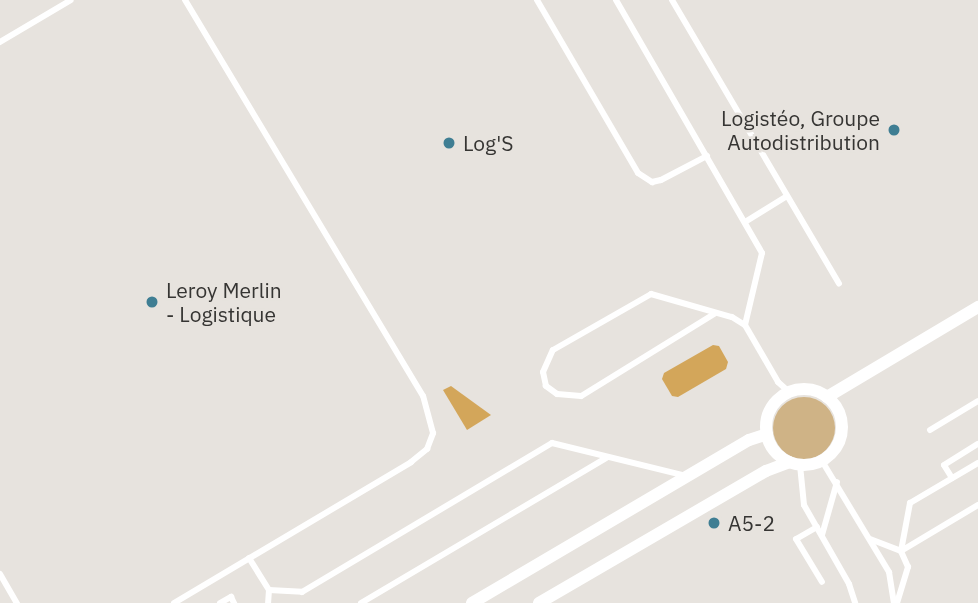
<!DOCTYPE html>
<html>
<head>
<meta charset="utf-8">
<style>
	body { margin:0 }
	#map { position:relative; width:978px; height:603px; overflow:hidden; background:#e7e3de; font-family:"IBM Plex Sans",sans-serif }
	div>[style] { position:absolute }
	[style*='--x'] { left:calc(var(--x)*1px); top:calc(var(--y)*1px); width:calc(var(--w)*1px); rotate:calc(var(--a)*1deg) }
	.green>* { inset:0; background:#cfb386 }
	.round { border-radius:50% }
	.water>* { inset:0; background:#d3a65a }
	.service>* { height:6px; margin:-3px; padding:0 3px; transform-origin:3px; border-radius:3px; background:#fff }
	.minor>* { height:12px; margin:-6px; padding:0 6px; transform-origin:6px; border-radius:6px; background:#fff }
	.minor>.ring { margin:-6px; padding:0; box-sizing:content-box; background:none; border:12px solid #fff; border-radius:50% }
	.dots>* { width:19px; height:19px; translate:-50% -50%; box-sizing:border-box; border:4px solid #e7e3de; border-radius:50% }
	span { translate:-50% -50%; white-space:nowrap; text-align:center; line-height:1.15; -webkit-text-stroke:5px #e7e3de; paint-order:stroke }
	.poi-label { font-size:21px; color:#363533 }
	.right { translate:-100% -50%; text-align:right }
	.left { translate:0 -50%; text-align:left }
</style>
</head>
<body>
<div id="map">
	<div class="green">
		<div class="round" style="left:773px;top:397px;width:62px;height:62px"></div>
	</div>
	<div class="water">
		<div style="clip-path:polygon(713px 345px,719px 346px,728px 362px,726px 369px,678px 397px,672px 396px,662px 379px,664px 373px)"></div>
		<div style="clip-path:polygon(451px 386px,491px 415px,467px 430px,443px 390px)"></div>
	</div>
	<div class="service">
		<div style="--x:537;--y:0;--w:200;--a:59.7"></div>
		<div style="--x:638;--y:173;--w:17;--a:33"></div>
		<div style="--x:652;--y:182;--w:9;--a:-13"></div>
		<div style="--x:661;--y:180;--w:52;--a:-27.6"></div>
		<div style="--x:616;--y:0;--w:292;--a:60"></div>
		<div style="--x:762;--y:253;--w:74;--a:103.3"></div>
		<div style="--x:745;--y:325;--w:66;--a:59.9"></div>
		<div style="--x:778;--y:382;--w:15;--a:42"></div>
		<div style="--x:672;--y:0;--w:329;--a:59.5"></div>
		<div style="--x:0;--y:42;--w:82;--a:-30.6"></div>
		<div style="--x:745;--y:222;--w:49;--a:-31.8"></div>
		<div style="--x:714;--y:314;--w:156;--a:148.3"></div>
		<div style="--x:581;--y:396;--w:24;--a:-175"></div>
		<div style="--x:557;--y:394;--w:14;--a:-144"></div>
		<div style="--x:546;--y:386;--w:14;--a:-102"></div>
		<div style="--x:543;--y:372;--w:24;--a:-66"></div>
		<div style="--x:553;--y:350;--w:113;--a:-29.7"></div>
		<div style="--x:651;--y:294;--w:84;--a:15.9"></div>
		<div style="--x:732;--y:317;--w:15;--a:32"></div>
		<div style="--x:930;--y:430;--w:56;--a:-31.1"></div>
		<div style="--x:822;--y:461;--w:130;--a:58.9"></div>
		<div style="--x:889;--y:572;--w:31;--a:81"></div>
		<div style="--x:800;--y:465;--w:40;--a:84.3"></div>
		<div style="--x:804;--y:505;--w:91;--a:60.3"></div>
		<div style="--x:849;--y:584;--w:20;--a:72"></div>
		<div style="--x:952;--y:478;--w:15;--a:-122"></div>
		<div style="--x:944;--y:465;--w:40;--a:-32"></div>
		<div style="--x:817;--y:527;--w:24;--a:150"></div>
		<div style="--x:796;--y:539;--w:50;--a:58.8"></div>
		<div style="--x:822;--y:535;--w:55;--a:-74.2"></div>
		<div style="--x:870;--y:539;--w:33;--a:21"></div>
		<div style="--x:901;--y:551;--w:90;--a:-30.9"></div>
		<div style="--x:249;--y:558;--w:38;--a:58"></div>
		<div style="--x:269;--y:590;--w:13;--a:94"></div>
		<div style="--x:0;--y:574;--w:34;--a:60"></div>
		<div style="--x:269;--y:590;--w:33;--a:3"></div>
		<div style="--x:302;--y:592;--w:291;--a:-30.8"></div>
		<div style="--x:552;--y:443;--w:138;--a:13.8"></div>
		<div style="--x:174;--y:603;--w:276;--a:-30.7"></div>
		<div style="--x:411;--y:462;--w:21;--a:-39"></div>
		<div style="--x:427;--y:449;--w:17;--a:-69"></div>
		<div style="--x:433;--y:433;--w:38;--a:-105"></div>
		<div style="--x:423;--y:396;--w:462;--a:-121"></div>
		<div style="--x:220;--y:603;--w:13;--a:-29"></div>
		<div style="--x:231;--y:597;--w:7;--a:63"></div>
		<div style="--x:361;--y:603;--w:285;--a:-30.6"></div>
		<div style="--x:897;--y:603;--w:38;--a:-73"></div>
		<div style="--x:908;--y:567;--w:17;--a:-114"></div>
		<div style="--x:901;--y:551;--w:49;--a:-79.4"></div>
		<div style="--x:910;--y:503;--w:79;--a:-30.5"></div>
	</div>
	<div class="minor">
		<div class="ring" style="left:766px;top:389px;width:64px;height:64px"></div>
		<div style="--x:827;--y:397;--w:176;--a:-30.8"></div>
		<div style="--x:472;--y:603;--w:321;--a:-30.5"></div>
		<div style="--x:749;--y:440;--w:19;--a:-18"></div>
		<div style="--x:539;--y:603;--w:263;--a:-30.2"></div>
		<div style="--x:766;--y:471;--w:25;--a:-21"></div>
	</div>
	<div class="dots">
		<div style="left:894px;top:130px;background:#3f7e93"></div>
		<div style="left:449px;top:143px;background:#3f7e93"></div>
		<div style="left:152px;top:302px;background:#3f7e93"></div>
		<div style="left:714px;top:523px;background:#3f7e93"></div>
	</div>
	<div class="poi-label">
		<span class="right" style="left:880px;top:130px">Logistéo, Groupe<br>Autodistribution</span>
		<span class="left" style="left:463px;top:143px">Log'S</span>
		<span class="left" style="left:166px;top:302px">Leroy Merlin<br>- Logistique</span>
		<span class="left" style="left:728px;top:523px">A5-2</span>
	</div>
</div>
</body>
</html>
